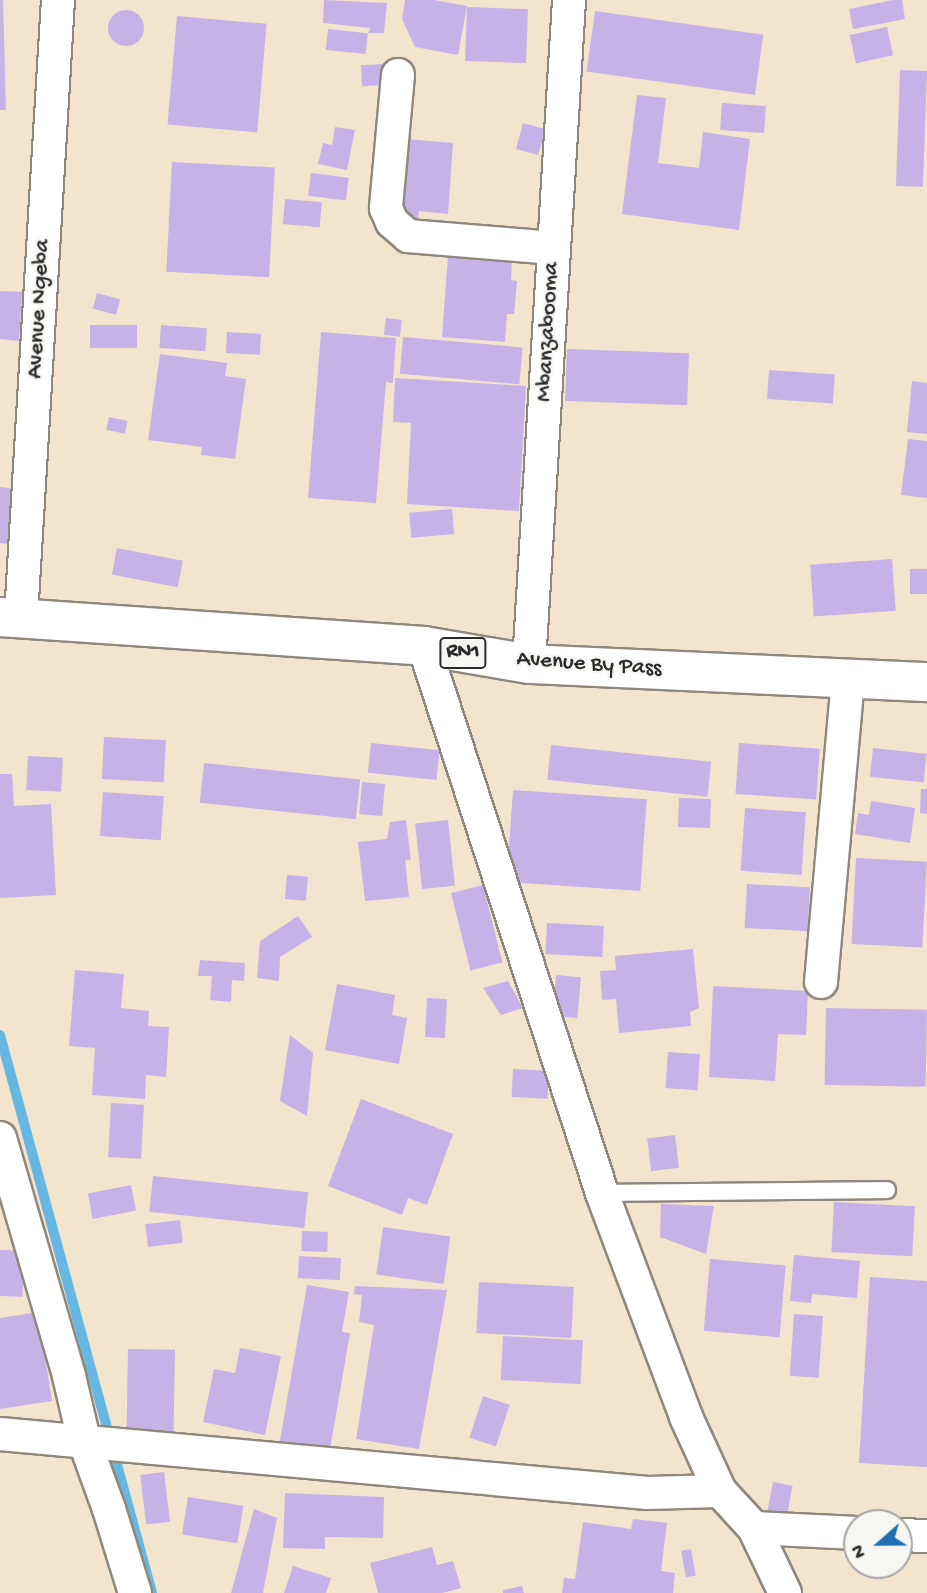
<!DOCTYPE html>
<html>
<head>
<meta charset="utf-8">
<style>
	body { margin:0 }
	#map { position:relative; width:927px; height:1593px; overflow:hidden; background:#f3e4ce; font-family:"Gochi Hand",sans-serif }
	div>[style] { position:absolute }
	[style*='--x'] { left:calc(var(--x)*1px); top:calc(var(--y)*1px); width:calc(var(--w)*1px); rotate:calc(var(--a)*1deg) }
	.stream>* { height:10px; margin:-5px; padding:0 5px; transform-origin:5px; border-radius:5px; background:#66b7e1 }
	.building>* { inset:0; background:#c5b3e7; transform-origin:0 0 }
	.round { border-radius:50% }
	.roads { filter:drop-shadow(2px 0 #8f887c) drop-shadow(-2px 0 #8f887c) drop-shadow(0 2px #8f887c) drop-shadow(0 -2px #8f887c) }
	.lane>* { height:16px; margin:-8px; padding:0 8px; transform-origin:8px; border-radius:8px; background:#fff }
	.street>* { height:32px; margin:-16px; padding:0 16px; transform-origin:16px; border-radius:16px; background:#fff }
	.highway>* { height:38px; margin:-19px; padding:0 19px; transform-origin:19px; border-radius:19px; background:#fff }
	span { translate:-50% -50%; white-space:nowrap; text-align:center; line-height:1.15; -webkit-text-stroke:5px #f6f6f2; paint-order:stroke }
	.shield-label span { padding:2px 5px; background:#f6f6f2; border:2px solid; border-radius:5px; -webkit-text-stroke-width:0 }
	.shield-label { font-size:21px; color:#2b2b2b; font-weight:700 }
	.street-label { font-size:23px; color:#2b2b2b }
	.north { position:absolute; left:843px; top:1509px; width:70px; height:70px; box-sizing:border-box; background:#f6f6f2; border:2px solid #a5a5a2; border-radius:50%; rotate:249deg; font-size:19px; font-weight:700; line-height:28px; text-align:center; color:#2b2b2b }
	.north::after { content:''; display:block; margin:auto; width:24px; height:32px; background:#1f6fb2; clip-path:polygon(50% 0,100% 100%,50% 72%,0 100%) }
</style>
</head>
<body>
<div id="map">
	<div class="stream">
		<div style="--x:0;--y:1035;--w:578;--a:74.76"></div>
	</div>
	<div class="building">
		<div style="clip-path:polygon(0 0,3px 0,6px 110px,0 110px)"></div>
		<div style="clip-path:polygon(324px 0,387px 3px,384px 33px,368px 33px,370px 28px,323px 23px)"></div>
		<div style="clip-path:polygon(405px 0,434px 0,467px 6px,458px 55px,415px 47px,402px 19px)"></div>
		<div style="clip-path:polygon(893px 0,902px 0,905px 19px,853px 29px,849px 9px)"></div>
		<div style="left:467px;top:7px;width:61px;height:54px;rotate:2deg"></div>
		<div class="round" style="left:108px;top:10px;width:36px;height:36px"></div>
		<div style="left:595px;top:11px;width:170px;height:61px;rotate:8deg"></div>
		<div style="left:177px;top:16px;width:90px;height:109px;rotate:5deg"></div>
		<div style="left:887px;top:27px;width:29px;height:38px;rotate:78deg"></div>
		<div style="left:328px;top:29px;width:40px;height:21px;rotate:6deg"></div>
		<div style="left:384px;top:64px;width:21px;height:23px;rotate:87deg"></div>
		<div style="left:900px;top:70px;width:27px;height:116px;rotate:2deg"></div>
		<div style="clip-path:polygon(637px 95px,666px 98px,658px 163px,699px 168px,703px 132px,750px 139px,739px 230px,622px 214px)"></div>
		<div style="left:722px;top:103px;width:44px;height:27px;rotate:4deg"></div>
		<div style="left:523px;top:123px;width:23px;height:27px;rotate:15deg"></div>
		<div style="clip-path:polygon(335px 127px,355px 130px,347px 170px,318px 164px,323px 143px,332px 145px)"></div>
		<div style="clip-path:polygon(406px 139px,453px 143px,448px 214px,419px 211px,418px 220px,400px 219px)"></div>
		<div style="left:172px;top:162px;width:103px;height:110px;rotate:3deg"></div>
		<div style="left:311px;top:173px;width:38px;height:23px;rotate:7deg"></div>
		<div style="left:285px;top:199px;width:37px;height:25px;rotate:5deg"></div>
		<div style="clip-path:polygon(448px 255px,512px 260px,511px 280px,517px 281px,514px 314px,507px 314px,505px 342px,442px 337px)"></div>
		<div style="clip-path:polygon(0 291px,22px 292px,19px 341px,0 339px)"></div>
		<div style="left:97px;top:293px;width:24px;height:16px;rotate:15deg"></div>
		<div style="left:386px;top:318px;width:16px;height:17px;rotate:7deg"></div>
		<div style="left:90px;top:325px;width:47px;height:23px"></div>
		<div style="left:161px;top:325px;width:46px;height:23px;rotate:4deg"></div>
		<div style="left:227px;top:332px;width:34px;height:21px;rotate:3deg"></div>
		<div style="clip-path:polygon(321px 332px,396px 338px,393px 383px,386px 382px,376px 503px,308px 498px)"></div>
		<div style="left:403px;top:337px;width:120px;height:37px;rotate:5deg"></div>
		<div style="left:567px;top:349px;width:122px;height:52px;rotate:2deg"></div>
		<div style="clip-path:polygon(160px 354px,227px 363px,225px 376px,246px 379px,235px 459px,201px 455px,202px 447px,148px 440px)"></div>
		<div style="left:769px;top:370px;width:66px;height:29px;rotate:4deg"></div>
		<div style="clip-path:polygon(395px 378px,526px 386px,519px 511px,407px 504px,411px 423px,393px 422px)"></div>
		<div style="clip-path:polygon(912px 381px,927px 383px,927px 434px,907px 432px)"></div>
		<div style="left:109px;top:417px;width:19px;height:13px;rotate:12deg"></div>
		<div style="clip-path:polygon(908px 439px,927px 441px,927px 498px,901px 495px)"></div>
		<div style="clip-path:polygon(0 487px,15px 489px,7px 544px,0 543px)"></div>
		<div style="left:452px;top:509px;width:25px;height:43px;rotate:85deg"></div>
		<div style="left:117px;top:548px;width:67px;height:27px;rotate:11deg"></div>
		<div style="left:892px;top:559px;width:52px;height:82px;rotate:86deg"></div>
		<div style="left:910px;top:569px;width:17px;height:25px"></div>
		<div style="left:104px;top:737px;width:62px;height:42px;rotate:3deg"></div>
		<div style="left:371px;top:743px;width:69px;height:30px;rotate:6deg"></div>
		<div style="left:739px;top:743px;width:81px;height:51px;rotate:4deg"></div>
		<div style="left:551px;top:745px;width:161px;height:35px;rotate:6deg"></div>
		<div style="left:873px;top:748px;width:54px;height:29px;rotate:6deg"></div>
		<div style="left:28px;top:756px;width:35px;height:34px;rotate:3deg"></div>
		<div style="left:204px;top:763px;width:157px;height:40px;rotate:6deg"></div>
		<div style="clip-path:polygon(0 774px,12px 774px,14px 806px,51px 804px,56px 895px,0 898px)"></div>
		<div style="left:362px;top:782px;width:23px;height:32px;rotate:5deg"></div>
		<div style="clip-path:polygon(921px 789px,927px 789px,927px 814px,920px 813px)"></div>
		<div style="left:513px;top:790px;width:134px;height:92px;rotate:4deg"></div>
		<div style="left:103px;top:792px;width:61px;height:44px;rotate:4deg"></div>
		<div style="left:679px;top:798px;width:32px;height:29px;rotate:2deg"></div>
		<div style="clip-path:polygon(871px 801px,915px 808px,910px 843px,855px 834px,858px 813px,869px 815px)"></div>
		<div style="left:745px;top:808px;width:61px;height:63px;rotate:4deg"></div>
		<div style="clip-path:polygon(406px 820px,411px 860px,405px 860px,409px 897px,365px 901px,358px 842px,387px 839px,390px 822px)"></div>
		<div style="left:448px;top:820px;width:66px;height:33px;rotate:84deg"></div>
		<div style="left:856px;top:858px;width:71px;height:86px;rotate:3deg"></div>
		<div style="left:287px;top:875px;width:21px;height:24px;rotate:5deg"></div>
		<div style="left:747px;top:884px;width:63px;height:44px;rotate:3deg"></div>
		<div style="left:483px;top:885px;width:80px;height:33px;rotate:76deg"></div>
		<div style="clip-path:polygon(298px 916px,312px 937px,280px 957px,279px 981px,257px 978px,260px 941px)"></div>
		<div style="left:547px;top:923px;width:57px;height:31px;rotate:3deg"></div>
		<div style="clip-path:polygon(693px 949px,699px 1008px,690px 1012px,691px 1026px,619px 1033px,616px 999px,602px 1000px,600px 971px,616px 970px,615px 956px)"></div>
		<div style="clip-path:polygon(200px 960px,245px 963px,244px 981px,232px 980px,231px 1002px,210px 1000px,212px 976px,198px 976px)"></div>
		<div style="clip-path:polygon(75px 970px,124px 974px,121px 1008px,149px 1011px,148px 1026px,169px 1027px,166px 1077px,146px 1075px,145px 1099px,92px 1095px,95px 1048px,69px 1046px)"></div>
		<div style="left:556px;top:975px;width:25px;height:41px;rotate:5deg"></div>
		<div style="clip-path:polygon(508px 981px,523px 1008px,501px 1015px,483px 988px)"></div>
		<div style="clip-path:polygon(337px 984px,395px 995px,392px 1015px,407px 1018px,399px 1064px,325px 1050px)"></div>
		<div style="clip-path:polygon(713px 986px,808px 991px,806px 1035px,778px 1034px,775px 1081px,709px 1077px)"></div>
		<div style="left:427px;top:998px;width:20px;height:39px;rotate:3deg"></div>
		<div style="left:826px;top:1008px;width:101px;height:77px;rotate:1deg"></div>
		<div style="clip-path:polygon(290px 1035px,313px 1053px,307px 1116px,280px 1101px)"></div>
		<div style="left:668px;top:1052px;width:32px;height:36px;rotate:4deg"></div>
		<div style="left:513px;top:1069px;width:36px;height:28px;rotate:3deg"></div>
		<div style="clip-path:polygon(361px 1099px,453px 1134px,427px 1205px,408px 1198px,402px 1215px,328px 1186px)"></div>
		<div style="left:111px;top:1103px;width:33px;height:54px;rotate:3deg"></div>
		<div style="left:675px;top:1135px;width:33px;height:28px;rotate:83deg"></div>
		<div style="left:153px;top:1176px;width:156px;height:36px;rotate:6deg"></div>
		<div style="left:131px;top:1185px;width:26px;height:44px;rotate:79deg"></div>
		<div style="left:834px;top:1202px;width:81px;height:50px;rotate:3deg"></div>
		<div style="clip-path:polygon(661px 1204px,714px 1206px,706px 1254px,660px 1237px)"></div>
		<div style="left:180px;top:1220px;width:23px;height:35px;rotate:83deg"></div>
		<div style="left:383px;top:1227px;width:68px;height:48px;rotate:8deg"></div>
		<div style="left:302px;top:1231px;width:26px;height:20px;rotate:2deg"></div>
		<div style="left:0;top:1250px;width:24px;height:46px;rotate:2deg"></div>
		<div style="clip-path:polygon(794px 1255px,860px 1261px,857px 1298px,812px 1294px,811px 1303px,790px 1301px)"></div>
		<div style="left:299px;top:1256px;width:42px;height:22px;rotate:3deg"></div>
		<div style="left:710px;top:1259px;width:76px;height:72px;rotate:5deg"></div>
		<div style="clip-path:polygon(870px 1277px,927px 1281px,927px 1467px,859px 1463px)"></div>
		<div style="left:479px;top:1282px;width:95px;height:51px;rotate:3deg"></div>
		<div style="clip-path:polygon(307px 1285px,349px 1292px,342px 1332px,350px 1333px,329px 1455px,279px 1446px)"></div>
		<div style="clip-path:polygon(355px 1286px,447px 1290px,419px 1449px,356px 1439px,374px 1325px,359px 1322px,362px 1295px,354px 1294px)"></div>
		<div style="clip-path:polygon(38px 1312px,52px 1401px,0 1409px,0 1318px)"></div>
		<div style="left:794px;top:1314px;width:29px;height:62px;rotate:4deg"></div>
		<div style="left:503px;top:1336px;width:80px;height:44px;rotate:3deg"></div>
		<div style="clip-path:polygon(240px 1348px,281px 1356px,265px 1435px,203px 1422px,214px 1369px,235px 1373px)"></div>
		<div style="left:128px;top:1349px;width:47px;height:83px;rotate:1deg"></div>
		<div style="left:483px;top:1396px;width:28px;height:44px;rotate:18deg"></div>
		<div style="left:164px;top:1472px;width:50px;height:24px;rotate:83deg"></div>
		<div style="left:773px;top:1482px;width:20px;height:29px;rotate:11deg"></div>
		<div style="clip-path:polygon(285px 1493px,384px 1497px,383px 1538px,325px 1537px,325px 1549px,283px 1548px)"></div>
		<div style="left:188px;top:1497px;width:56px;height:38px;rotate:9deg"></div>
		<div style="clip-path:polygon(254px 1509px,277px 1518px,263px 1593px,231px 1593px)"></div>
		<div style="clip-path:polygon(633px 1519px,667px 1523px,661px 1571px,675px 1573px,673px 1593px,562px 1593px,564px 1578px,575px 1579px,583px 1522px,631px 1529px)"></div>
		<div style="clip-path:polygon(432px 1547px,437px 1565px,453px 1561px,461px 1588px,442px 1593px,378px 1593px,370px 1563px)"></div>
		<div style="left:691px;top:1549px;width:27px;height:10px;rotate:80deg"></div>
		<div style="clip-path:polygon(293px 1566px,331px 1578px,326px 1593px,284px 1593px)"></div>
		<div style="clip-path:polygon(522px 1586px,524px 1593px,503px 1593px,503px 1590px)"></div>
	</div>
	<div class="roads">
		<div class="lane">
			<div style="--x:602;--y:1193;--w:285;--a:-0.6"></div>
		</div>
		<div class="street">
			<div style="--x:398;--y:75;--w:134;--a:95.2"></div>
			<div style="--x:386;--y:208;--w:15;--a:67"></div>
			<div style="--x:392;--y:222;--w:21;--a:41"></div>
			<div style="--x:408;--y:236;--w:146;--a:4.7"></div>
			<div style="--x:21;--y:617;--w:618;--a:-86.57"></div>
			<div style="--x:424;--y:646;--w:575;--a:71.97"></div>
			<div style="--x:602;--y:1193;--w:239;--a:69.4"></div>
			<div style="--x:686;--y:1417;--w:81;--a:65.3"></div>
			<div style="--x:720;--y:1491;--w:50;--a:47.4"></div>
			<div style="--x:754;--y:1528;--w:72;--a:64.5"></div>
			<div style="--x:529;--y:664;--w:665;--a:-86.55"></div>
			<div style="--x:821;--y:982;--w:304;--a:-84.9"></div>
			<div style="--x:0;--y:1138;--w:248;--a:73.8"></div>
			<div style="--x:69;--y:1376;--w:66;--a:76.8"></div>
			<div style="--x:84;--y:1440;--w:73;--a:70.1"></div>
			<div style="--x:109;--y:1509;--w:88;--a:72.8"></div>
			<div style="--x:0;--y:1434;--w:650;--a:5.21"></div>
			<div style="--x:647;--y:1493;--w:73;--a:-1.6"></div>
			<div style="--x:754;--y:1528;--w:103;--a:2.8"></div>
			<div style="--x:899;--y:1535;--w:28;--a:2"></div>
		</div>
		<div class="highway">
			<div style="--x:0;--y:617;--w:425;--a:3.9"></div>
			<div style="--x:424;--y:646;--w:107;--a:9.7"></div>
			<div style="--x:529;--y:664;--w:398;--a:2.6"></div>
		</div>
	</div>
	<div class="shield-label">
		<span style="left:463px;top:653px">RN1</span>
	</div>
	<div class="street-label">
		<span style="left:40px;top:309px;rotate:-87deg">Avenue Ngeba</span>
		<span style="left:549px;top:332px;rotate:-87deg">Mbanzabooma</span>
		<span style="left:589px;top:665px;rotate:4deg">Avenue By Pass</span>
	</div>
	<div class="north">N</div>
</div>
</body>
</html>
